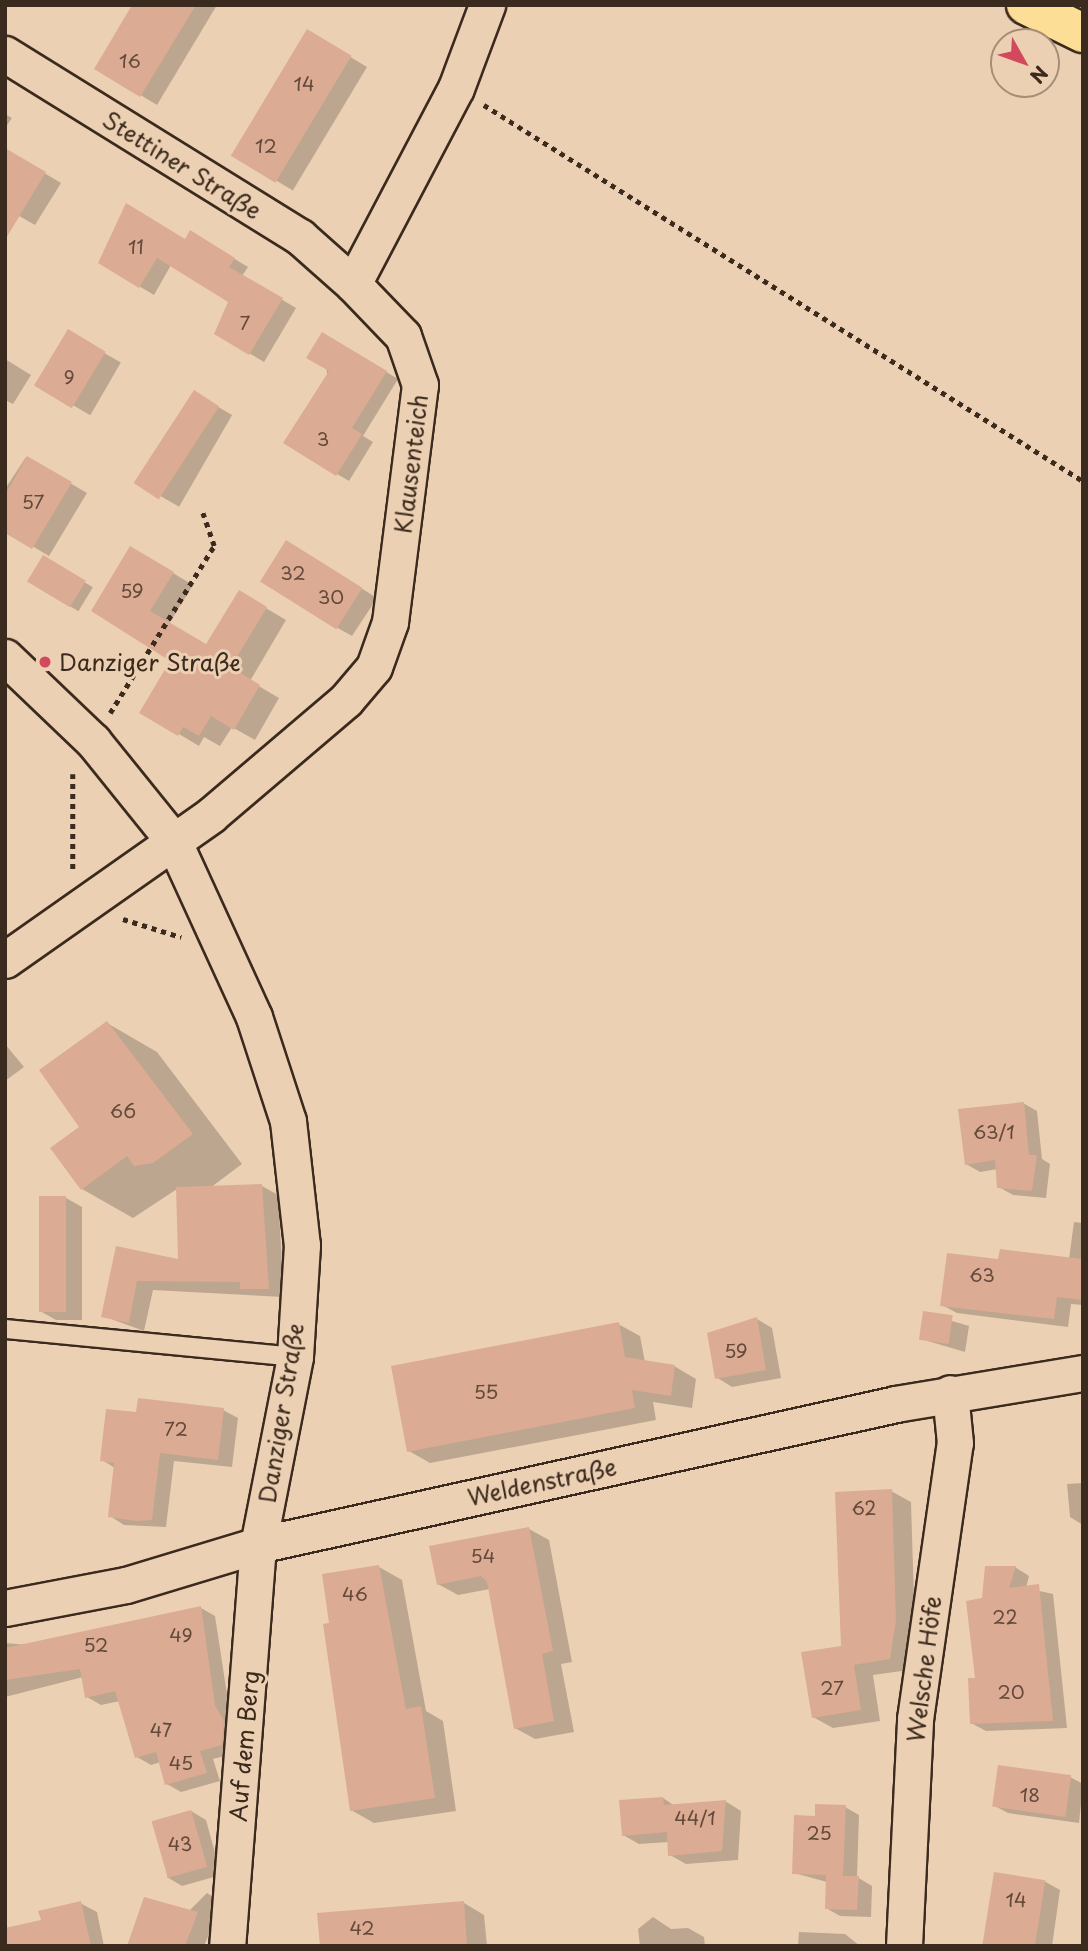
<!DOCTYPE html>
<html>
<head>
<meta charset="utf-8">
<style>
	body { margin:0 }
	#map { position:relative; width:1088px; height:1951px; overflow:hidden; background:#ecd0b3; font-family:"Playpen Sans",sans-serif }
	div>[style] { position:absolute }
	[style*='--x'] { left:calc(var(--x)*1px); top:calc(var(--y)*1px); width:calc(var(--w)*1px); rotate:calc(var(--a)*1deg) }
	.shadow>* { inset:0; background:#0003; transform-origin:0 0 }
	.building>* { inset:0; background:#dcab93; transform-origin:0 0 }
	.path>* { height:4.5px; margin-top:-2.25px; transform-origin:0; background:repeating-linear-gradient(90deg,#3b2a1e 0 5px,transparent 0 10px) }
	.roads { filter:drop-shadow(2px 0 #3b2a1e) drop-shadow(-2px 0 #3b2a1e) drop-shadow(0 2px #3b2a1e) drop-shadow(0 -2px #3b2a1e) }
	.service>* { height:18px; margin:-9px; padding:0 9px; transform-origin:9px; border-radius:9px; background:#ecd0b3 }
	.minor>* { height:35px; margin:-17.5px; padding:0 17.5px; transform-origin:17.5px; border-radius:17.5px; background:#ecd0b3 }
	.trunk>* { height:38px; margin:-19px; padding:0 19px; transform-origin:19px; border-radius:19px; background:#fdde96 }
	.dots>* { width:19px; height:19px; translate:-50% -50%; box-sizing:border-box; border:4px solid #ecd0b3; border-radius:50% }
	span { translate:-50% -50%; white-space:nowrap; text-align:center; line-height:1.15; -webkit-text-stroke:6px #ecd0b3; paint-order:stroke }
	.number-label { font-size:19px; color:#634a3b }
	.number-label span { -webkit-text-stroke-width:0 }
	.street-label { font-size:23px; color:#3b2a1e }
	.poi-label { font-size:23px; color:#3b2a1e }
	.left { translate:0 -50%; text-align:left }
	.frame { position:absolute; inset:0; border:7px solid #3b2a1e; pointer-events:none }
	.north { position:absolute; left:990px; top:28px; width:70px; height:70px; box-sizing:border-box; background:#ecd0b3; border:2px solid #a58e77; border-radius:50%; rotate:130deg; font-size:19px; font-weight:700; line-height:28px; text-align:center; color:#3b2a1e }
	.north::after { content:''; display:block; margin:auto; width:24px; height:32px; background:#d1495b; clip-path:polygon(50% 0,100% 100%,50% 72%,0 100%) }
</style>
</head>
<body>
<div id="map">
	<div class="shadow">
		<div style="clip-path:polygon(135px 5px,217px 5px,157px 105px,96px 68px)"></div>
		<div style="left:307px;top:31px;width:70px;height:144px;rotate:31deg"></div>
		<div style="clip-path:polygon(5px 114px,12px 118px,5px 128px)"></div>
		<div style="clip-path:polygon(9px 152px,61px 183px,35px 225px,5px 208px)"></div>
		<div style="clip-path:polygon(190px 232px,248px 267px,242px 276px,296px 308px,264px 362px,216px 333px,230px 301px,171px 265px,154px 295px,100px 263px,185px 241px)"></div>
		<div style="left:68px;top:332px;width:61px;height:61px;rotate:30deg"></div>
		<div style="clip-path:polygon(323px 334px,398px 379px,363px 436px,373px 442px,349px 481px,337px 474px)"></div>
		<div style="clip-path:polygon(5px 359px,31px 375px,13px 404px,5px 400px)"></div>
		<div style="left:194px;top:393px;width:44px;height:106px;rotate:30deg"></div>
		<div style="clip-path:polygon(26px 457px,87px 493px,49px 556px,5px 530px,5px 489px)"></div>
		<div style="clip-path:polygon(131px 548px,193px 585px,169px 624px,207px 647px,239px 592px,286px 620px,250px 681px,279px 698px,255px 740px,232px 727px,220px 746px,204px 737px,199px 746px,142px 712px,173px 660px,93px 611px)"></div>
		<div style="clip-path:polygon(302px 551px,377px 598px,352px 636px,336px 627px)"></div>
		<div style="left:44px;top:558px;width:57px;height:28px;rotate:31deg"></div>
		<div style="clip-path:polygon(107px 1023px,157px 1052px,242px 1164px,210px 1188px,262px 1186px,278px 1195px,284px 1297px,153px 1290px,144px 1331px,103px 1316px,118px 1248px,180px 1262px,177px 1189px,133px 1218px,82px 1189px,82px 1127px)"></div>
		<div style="clip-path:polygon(5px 1044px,24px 1067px,5px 1081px)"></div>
		<div style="clip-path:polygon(1023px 1103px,1037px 1111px,1042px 1159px,1050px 1164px,1046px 1198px,1013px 1195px,999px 1187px,998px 1169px,980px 1172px,966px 1164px)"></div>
		<div style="clip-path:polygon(66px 1198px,82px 1207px,82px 1320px,56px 1320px,40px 1311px)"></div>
		<div style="clip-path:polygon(1074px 1222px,1083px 1223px,1083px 1305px,1071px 1304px,1068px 1327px,957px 1313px,942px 1305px,1000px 1261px,1069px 1259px)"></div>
		<div style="clip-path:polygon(925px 1313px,969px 1326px,965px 1352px,921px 1339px)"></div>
		<div style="clip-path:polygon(757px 1319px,772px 1328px,781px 1378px,732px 1387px,716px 1377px)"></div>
		<div style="clip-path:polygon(618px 1324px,640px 1336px,645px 1362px,674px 1366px,696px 1379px,692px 1408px,653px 1402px,656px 1420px,430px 1463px,409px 1451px)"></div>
		<div style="clip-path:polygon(223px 1410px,238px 1418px,232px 1467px,174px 1461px,166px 1527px,124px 1525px,110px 1516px,115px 1468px,102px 1460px,137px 1414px)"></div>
		<div style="clip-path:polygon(1083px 1483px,1083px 1525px,1070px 1517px,1067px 1484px)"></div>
		<div style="clip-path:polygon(891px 1491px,911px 1502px,915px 1632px,909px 1670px,873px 1675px,880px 1721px,833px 1728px,813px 1717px,842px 1647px)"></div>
		<div style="clip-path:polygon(529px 1529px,549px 1540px,572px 1662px,561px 1664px,574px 1732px,535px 1739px,515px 1728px,490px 1589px,458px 1595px,438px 1584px)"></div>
		<div style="clip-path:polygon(379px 1567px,402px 1580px,426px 1711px,443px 1721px,456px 1811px,374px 1823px,351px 1810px,331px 1625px)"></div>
		<div style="clip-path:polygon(1015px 1567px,1029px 1576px,1026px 1588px,1053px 1594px,1067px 1728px,986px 1731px,971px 1723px,984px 1600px)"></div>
		<div style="clip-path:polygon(201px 1608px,215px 1616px,236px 1753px,213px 1759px,220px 1781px,181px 1792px,167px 1784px,161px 1762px,151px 1765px,137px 1757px,120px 1701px,101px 1705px,87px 1697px,83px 1677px,5px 1697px,5px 1643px,28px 1645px)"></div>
		<div style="clip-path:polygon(1070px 1777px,1083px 1784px,1079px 1823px,1008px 1813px,993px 1805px)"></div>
		<div style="clip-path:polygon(663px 1798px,675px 1806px,725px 1801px,741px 1811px,738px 1860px,686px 1864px,670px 1855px,669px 1842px,639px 1844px,623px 1835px)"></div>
		<div style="clip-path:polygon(845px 1807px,859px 1815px,857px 1877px,872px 1886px,871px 1917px,840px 1916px,826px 1908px,827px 1882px,794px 1873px,817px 1817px)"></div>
		<div style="clip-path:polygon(191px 1811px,206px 1820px,221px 1875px,182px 1886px,167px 1877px)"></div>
		<div style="clip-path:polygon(1044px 1881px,1060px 1890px,1052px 1946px,1017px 1946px)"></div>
		<div style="clip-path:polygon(207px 1893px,222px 1902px,222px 1926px,211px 1929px,204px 1946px,154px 1946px)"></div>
		<div style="clip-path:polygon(80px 1903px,97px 1912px,104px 1946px,26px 1946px,43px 1922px)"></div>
		<div style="clip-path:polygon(464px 1903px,484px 1915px,487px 1946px,323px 1946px)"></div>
		<div style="clip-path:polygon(653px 1917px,671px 1929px,688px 1928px,704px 1937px,705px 1946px,640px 1946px,638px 1929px)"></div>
		<div style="clip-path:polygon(799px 1932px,845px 1934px,860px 1946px,798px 1946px)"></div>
	</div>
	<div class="building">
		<div style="clip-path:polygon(132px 5px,196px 5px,140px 97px,94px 69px)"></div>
		<div style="left:307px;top:29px;width:52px;height:148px;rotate:31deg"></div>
		<div style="clip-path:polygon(5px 148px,46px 172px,5px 240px)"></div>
		<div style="clip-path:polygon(126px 203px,185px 239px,190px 230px,235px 258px,229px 267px,283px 298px,249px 355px,214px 334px,228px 302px,157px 258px,139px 288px,98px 263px)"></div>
		<div style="left:68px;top:329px;width:44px;height:66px;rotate:31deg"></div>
		<div style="clip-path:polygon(322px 332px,387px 371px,352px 428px,362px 434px,336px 476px,283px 443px,329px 371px,306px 358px)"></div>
		<div style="left:194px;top:390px;width:30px;height:111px;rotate:33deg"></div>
		<div style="clip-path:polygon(27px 456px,72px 482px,32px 549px,5px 533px,5px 495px)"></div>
		<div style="left:286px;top:540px;width:90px;height:49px;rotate:32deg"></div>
		<div style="clip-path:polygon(130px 546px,174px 572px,150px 611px,206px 644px,239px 590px,267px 607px,231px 667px,260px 685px,234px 730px,211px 716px,199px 736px,183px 727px,178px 736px,139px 713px,170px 661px,91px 611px)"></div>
		<div style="left:43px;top:555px;width:50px;height:31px;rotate:31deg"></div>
		<div style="clip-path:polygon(107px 1021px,193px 1134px,153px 1163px,134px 1166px,127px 1156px,81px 1190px,50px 1148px,79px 1127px,39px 1070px)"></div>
		<div style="clip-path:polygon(1024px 1102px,1029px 1155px,1037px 1155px,1032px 1191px,997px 1188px,995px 1160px,965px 1165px,958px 1109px)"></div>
		<div style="clip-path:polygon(262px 1184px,269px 1289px,240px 1289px,240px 1282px,137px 1281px,129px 1323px,101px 1317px,116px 1246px,178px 1259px,176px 1187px)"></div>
		<div style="left:39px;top:1196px;width:27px;height:116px"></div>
		<div style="clip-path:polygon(1000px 1249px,1083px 1259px,1083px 1300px,1057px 1297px,1054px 1319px,940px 1306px,947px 1253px,998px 1259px)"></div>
		<div style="left:923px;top:1311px;width:30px;height:29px;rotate:8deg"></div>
		<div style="clip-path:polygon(757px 1317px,766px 1370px,715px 1379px,707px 1333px)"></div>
		<div style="clip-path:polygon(619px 1322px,625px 1357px,675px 1365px,671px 1396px,632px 1390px,635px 1408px,407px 1452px,391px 1366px)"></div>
		<div style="clip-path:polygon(138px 1398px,224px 1408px,218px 1460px,160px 1453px,152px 1520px,137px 1521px,108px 1517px,114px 1463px,100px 1461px,106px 1409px,136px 1412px)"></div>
		<div style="clip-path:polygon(892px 1489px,896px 1620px,890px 1659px,854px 1665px,861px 1710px,812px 1718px,801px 1652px,841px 1646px,835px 1492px)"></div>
		<div style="clip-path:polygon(529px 1527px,553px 1651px,542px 1654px,554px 1721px,514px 1729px,487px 1582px,481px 1576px,437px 1585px,429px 1546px)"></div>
		<div style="clip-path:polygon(379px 1565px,406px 1709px,421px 1706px,435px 1798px,350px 1811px,323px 1624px,329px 1623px,322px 1574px)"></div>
		<div style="clip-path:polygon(985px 1566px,1016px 1566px,1009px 1588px,1039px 1584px,1053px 1721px,970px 1724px,968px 1678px,975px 1678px,966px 1601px,982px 1598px)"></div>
		<div style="clip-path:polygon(201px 1606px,215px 1705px,224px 1721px,222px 1745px,200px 1751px,207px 1773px,165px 1785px,156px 1752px,135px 1758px,115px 1691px,85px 1698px,80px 1669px,5px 1680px,5px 1648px)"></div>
		<div style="left:998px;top:1765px;width:74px;height:42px;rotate:8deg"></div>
		<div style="clip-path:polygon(663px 1797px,664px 1805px,726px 1800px,722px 1851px,668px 1856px,667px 1832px,622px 1836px,619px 1800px)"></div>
		<div style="clip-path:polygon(815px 1804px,846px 1805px,843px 1876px,859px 1876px,857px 1910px,825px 1909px,826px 1875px,792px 1874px,794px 1815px,815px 1816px)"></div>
		<div style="left:191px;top:1810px;width:59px;height:41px;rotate:74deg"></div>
		<div style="left:994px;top:1872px;width:52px;height:75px;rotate:9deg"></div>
		<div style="clip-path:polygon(144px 1897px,198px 1912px,185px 1946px,127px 1946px)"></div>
		<div style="clip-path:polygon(81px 1901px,91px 1946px,5px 1946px,5px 1928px,41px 1920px,38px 1911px)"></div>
		<div style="clip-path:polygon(464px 1901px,467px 1946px,320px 1946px,317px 1913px)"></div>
	</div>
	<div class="path">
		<div style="--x:484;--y:105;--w:707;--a:32.12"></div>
		<div style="--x:110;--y:713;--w:197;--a:-58.1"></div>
		<div style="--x:214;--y:546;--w:37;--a:-109"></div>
		<div style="--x:73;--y:774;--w:96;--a:90"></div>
		<div style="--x:123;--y:919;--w:61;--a:17.2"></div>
	</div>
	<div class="roads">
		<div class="service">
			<div style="--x:5;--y:1329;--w:291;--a:5.5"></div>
		</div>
		<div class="minor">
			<div style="--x:5;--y:54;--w:347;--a:31.8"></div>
			<div style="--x:300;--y:237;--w:71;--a:41.6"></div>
			<div style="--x:5;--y:657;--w:122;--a:43.7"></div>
			<div style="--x:93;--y:741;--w:127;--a:51.1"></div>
			<div style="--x:173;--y:840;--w:195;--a:65.4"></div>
			<div style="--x:254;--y:1017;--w:109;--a:71.9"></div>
			<div style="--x:288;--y:1121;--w:125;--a:83.6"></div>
			<div style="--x:302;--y:1245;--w:112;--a:93.6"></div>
			<div style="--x:295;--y:1357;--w:192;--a:101.1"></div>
			<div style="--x:258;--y:1545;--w:402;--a:94.4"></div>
			<div style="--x:5;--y:960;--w:252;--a:-35.1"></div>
			<div style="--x:211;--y:815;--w:177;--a:-40.4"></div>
			<div style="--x:346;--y:700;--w:43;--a:-49.7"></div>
			<div style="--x:374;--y:667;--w:48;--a:-70.4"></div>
			<div style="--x:390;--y:622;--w:239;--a:-82.8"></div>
			<div style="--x:420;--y:385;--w:52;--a:-109.1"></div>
			<div style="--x:403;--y:336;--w:72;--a:-133.9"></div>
			<div style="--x:353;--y:284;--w:221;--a:-62.3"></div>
			<div style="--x:456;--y:88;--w:89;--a:-69.5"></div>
			<div style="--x:5;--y:1608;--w:123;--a:-10.8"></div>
			<div style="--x:126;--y:1585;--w:138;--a:-16.9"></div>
			<div style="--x:258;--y:1545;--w:653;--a:-12.46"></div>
			<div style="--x:896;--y:1404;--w:190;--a:-9.4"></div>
			<div style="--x:904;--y:1946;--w:227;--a:-87.2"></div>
			<div style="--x:915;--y:1719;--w:279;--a:-81.8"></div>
			<div style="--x:955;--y:1443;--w:50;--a:-95.7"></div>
		</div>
		<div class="trunk">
			<div style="--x:1026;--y:5;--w:64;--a:26.2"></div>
		</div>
	</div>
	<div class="dots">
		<div style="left:45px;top:662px;background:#d1495b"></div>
	</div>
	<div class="number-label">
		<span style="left:130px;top:61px">16</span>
		<span style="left:304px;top:84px">14</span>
		<span style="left:266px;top:146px">12</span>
		<span style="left:136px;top:247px">11</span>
		<span style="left:245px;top:323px">7</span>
		<span style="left:69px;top:377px">9</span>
		<span style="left:323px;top:439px">3</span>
		<span style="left:33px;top:502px">57</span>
		<span style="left:293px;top:573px">32</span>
		<span style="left:132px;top:591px">59</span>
		<span style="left:331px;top:597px">30</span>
		<span style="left:123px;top:1111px">66</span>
		<span style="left:994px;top:1132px">63/1</span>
		<span style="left:982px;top:1275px">63</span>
		<span style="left:736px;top:1351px">59</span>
		<span style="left:486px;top:1392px">55</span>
		<span style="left:176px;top:1429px">72</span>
		<span style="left:864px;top:1508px">62</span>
		<span style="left:483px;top:1556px">54</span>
		<span style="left:355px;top:1594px">46</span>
		<span style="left:1005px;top:1617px">22</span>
		<span style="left:181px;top:1635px">49</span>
		<span style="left:96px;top:1645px">52</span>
		<span style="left:832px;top:1688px">27</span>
		<span style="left:1011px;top:1692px">20</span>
		<span style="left:161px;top:1730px">47</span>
		<span style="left:181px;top:1763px">45</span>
		<span style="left:1030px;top:1795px">18</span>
		<span style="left:695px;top:1818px">44/1</span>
		<span style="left:819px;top:1833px">25</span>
		<span style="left:180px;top:1844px">43</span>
		<span style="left:1016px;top:1900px">14</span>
		<span style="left:362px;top:1928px">42</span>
	</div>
	<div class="street-label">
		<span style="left:182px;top:165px;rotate:32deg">Stettiner Straße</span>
		<span style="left:411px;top:464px;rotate:-83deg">Klausenteich</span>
		<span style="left:281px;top:1413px;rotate:-81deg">Danziger Straße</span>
		<span style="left:542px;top:1482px;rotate:-12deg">Weldenstraße</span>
		<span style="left:924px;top:1669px;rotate:-83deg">Welsche Höfe</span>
		<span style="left:244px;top:1746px;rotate:-85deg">Auf dem Berg</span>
	</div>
	<div class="poi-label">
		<span class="left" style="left:59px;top:662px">Danziger Straße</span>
	</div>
	<div class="frame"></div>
	<div class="north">N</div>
</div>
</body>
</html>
